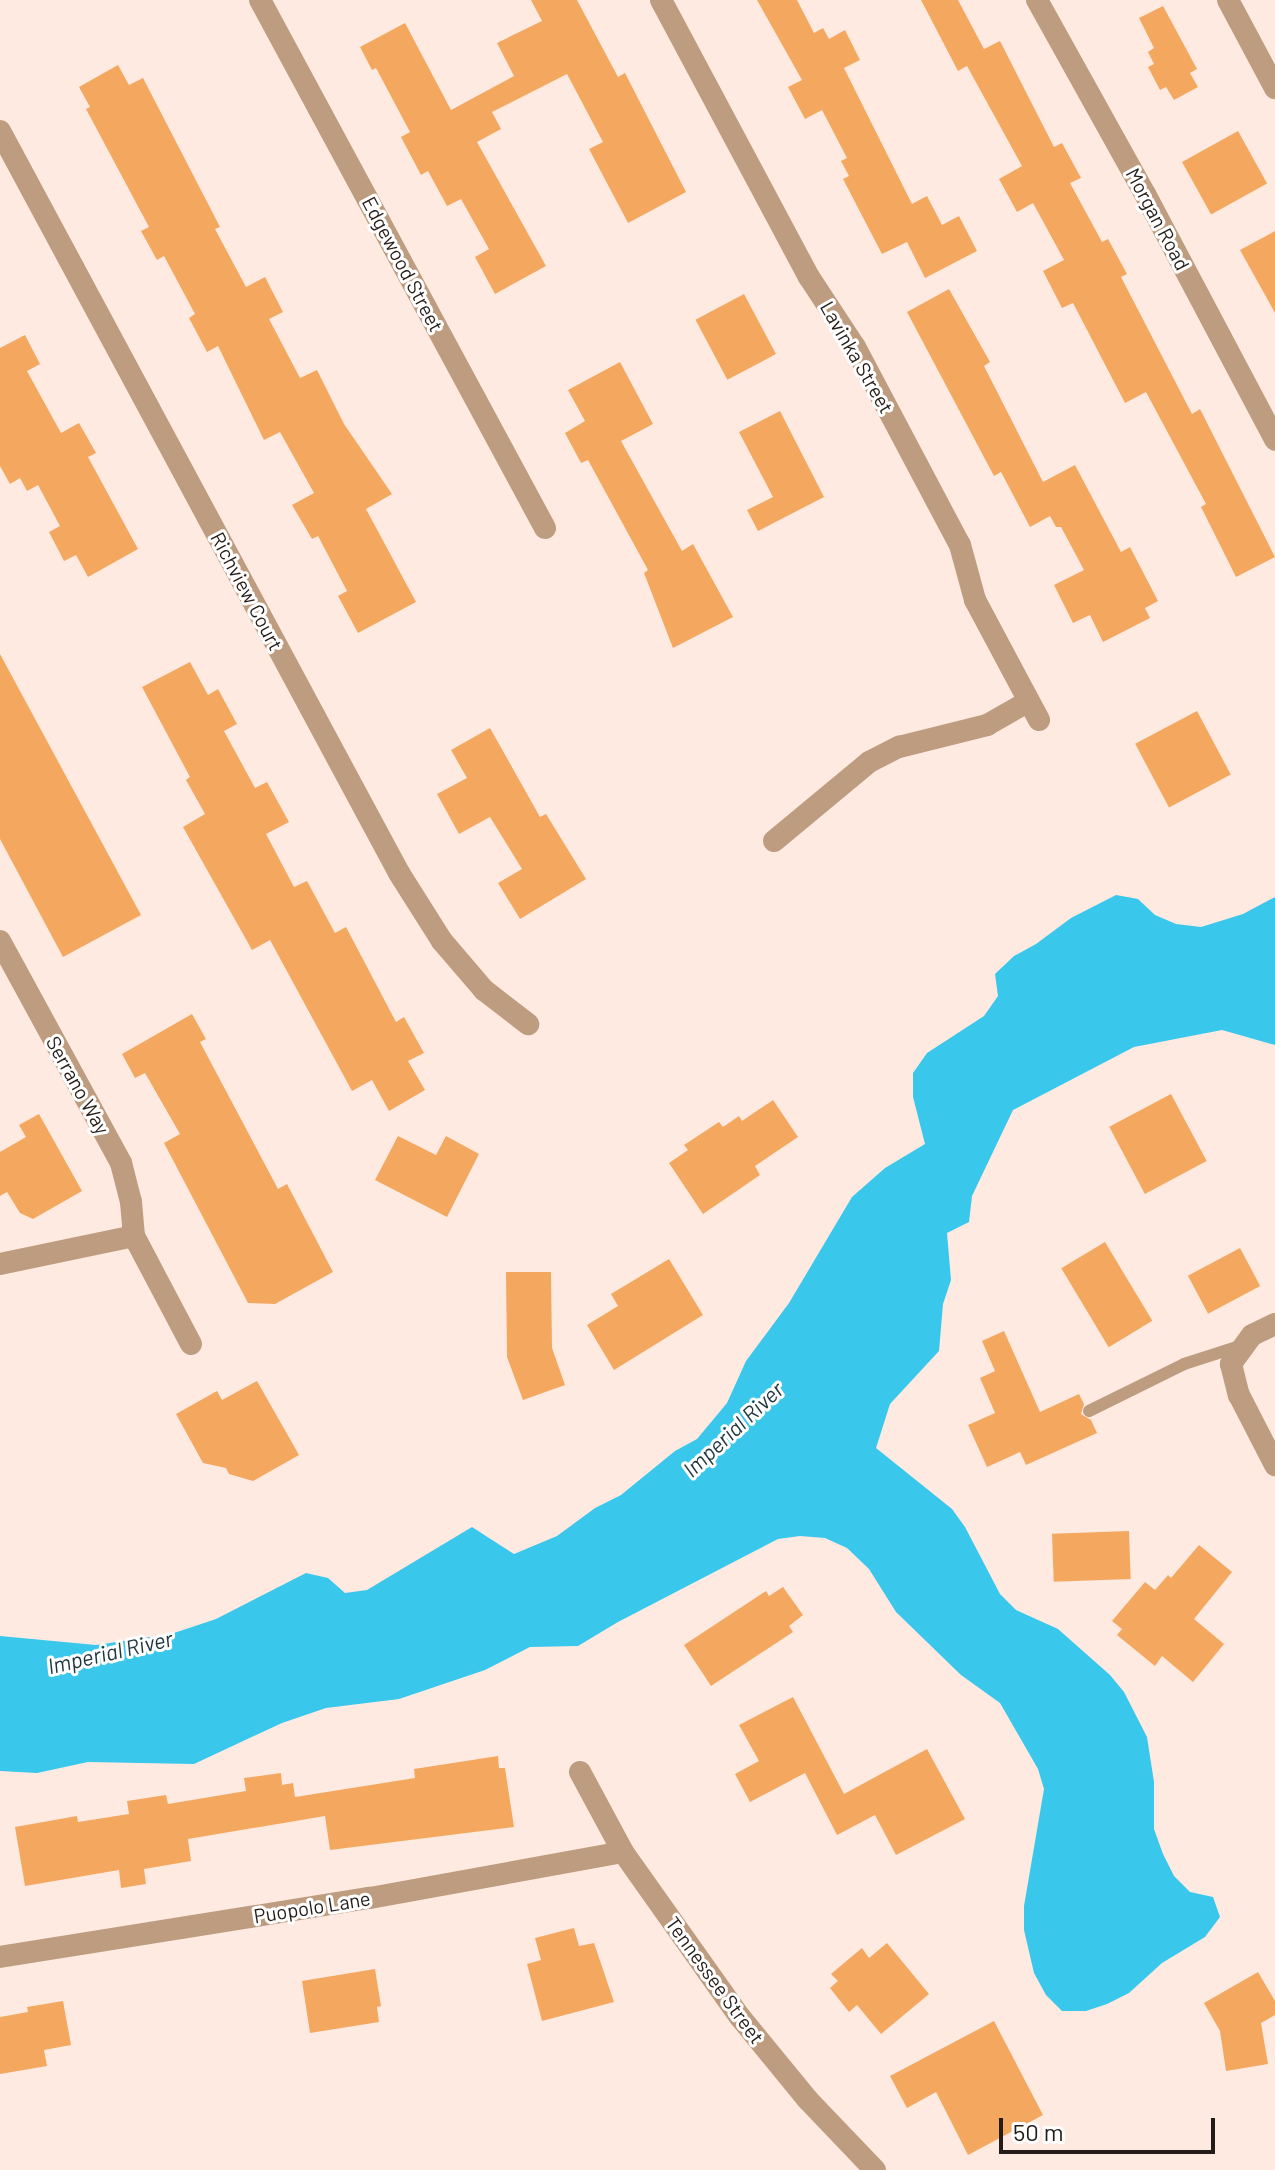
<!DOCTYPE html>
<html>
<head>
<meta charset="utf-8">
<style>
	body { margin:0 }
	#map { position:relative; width:1275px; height:2170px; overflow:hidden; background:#feeae1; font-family:Barlow,sans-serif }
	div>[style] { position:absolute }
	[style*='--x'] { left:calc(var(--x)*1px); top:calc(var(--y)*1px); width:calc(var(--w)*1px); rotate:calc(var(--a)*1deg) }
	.water>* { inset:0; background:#39c7ec }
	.building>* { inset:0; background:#f4a85f; transform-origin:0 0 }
	.service>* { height:12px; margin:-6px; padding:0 6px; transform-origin:6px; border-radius:6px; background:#be9c7f }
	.minor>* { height:22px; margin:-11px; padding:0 11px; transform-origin:11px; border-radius:11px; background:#be9c7f }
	span { translate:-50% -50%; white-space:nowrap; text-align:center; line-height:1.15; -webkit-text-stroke:6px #fff; paint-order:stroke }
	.street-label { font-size:20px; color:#241c18 }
	.water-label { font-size:22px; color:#1f363d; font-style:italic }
	.scale { position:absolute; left:999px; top:2118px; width:216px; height:36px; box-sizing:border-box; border:4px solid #241c18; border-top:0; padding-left:10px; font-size:24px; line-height:28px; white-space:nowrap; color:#241c18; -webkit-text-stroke:6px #fff; paint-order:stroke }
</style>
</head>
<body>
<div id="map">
	<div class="water">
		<div style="clip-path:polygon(1116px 895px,1138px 899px,1155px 915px,1176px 924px,1201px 927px,1243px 914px,1275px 897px,1275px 1045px,1222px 1030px,1134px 1047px,1013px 1110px,972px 1196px,969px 1222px,947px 1233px,951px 1280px,943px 1304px,939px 1351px,890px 1404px,876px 1448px,952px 1509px,965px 1527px,1000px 1594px,1016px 1610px,1058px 1629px,1110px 1675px,1124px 1692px,1147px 1737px,1154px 1782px,1154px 1829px,1163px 1854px,1174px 1876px,1190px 1892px,1213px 1897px,1220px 1917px,1205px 1937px,1162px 1963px,1129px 1993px,1107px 2004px,1086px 2011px,1062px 2011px,1046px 1995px,1034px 1973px,1024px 1930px,1024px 1906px,1044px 1789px,1038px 1769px,1000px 1703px,961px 1675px,896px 1612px,869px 1569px,847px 1548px,825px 1538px,800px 1536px,778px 1539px,618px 1622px,578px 1646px,530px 1647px,485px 1670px,399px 1699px,326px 1708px,282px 1723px,194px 1764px,88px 1762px,37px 1773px,0 1771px,0 1636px,96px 1645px,171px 1634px,216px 1619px,306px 1573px,328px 1578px,345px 1593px,367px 1590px,472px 1527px,514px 1554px,557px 1536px,595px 1508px,621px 1495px,675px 1451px,697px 1439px,727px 1403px,746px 1361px,789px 1303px,852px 1197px,885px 1168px,925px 1144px,913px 1097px,913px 1073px,927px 1053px,984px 1016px,998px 996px,995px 974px,1014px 956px,1036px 944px,1071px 918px)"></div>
	</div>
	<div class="building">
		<div style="clip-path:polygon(531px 0,577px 0,618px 77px,625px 73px,686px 192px,628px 223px,589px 149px,603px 142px,567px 74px,492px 112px,501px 129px,477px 142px,546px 266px,495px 294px,475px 257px,489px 249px,461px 199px,447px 206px,428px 171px,421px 175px,401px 137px,410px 132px,376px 68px,372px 70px,360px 47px,405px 23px,451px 110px,514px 76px,497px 43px,542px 21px)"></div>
		<div style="clip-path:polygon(757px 0,797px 0,814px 33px,823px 28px,829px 39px,845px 30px,860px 60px,844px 68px,912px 204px,927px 196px,942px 225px,959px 216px,977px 251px,925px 278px,907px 242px,882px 254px,843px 179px,849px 176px,841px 161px,847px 158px,822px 110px,805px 119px,788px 87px,802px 80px)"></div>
		<div style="clip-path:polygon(921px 0,958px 0,984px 49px,1000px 41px,1054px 147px,1062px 143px,1081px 178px,1070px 183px,1102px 242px,1108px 239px,1127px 274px,1121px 277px,1192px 414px,1200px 409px,1275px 557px,1236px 577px,1201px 507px,1206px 504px,1146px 392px,1125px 403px,1073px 303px,1062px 308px,1043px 271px,1064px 260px,1033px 203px,1017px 212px,999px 179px,1022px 166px,967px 66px,958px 71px)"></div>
		<div style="clip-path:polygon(1163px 6px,1197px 69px,1190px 73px,1198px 87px,1174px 100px,1166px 87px,1160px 90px,1148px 67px,1154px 64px,1148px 52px,1154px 48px,1139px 18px)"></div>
		<div style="clip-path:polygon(118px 65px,129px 85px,143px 78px,220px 227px,215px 229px,246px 287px,265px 277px,283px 312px,269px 319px,300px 378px,317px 370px,344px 424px,392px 494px,366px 509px,416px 602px,358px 633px,338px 596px,347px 591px,318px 536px,312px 539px,292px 505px,314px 493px,280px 432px,264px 440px,218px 346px,207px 352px,189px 318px,195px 314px,164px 256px,157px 260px,141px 231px,149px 227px,86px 109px,90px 107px,79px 87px)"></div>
		<div style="left:1238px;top:131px;width:60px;height:64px;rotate:61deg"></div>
		<div style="clip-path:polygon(1275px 231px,1275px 313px,1240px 250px)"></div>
		<div style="clip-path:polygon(949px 289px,990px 362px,984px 366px,1043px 482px,1075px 465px,1121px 552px,1130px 547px,1158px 601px,1145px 608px,1150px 618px,1103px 642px,1090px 615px,1073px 623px,1054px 585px,1084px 570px,1061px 527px,1056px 527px,1050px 516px,1030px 527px,1001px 472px,994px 476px,907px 312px)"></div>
		<div style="left:744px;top:294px;width:68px;height:55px;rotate:62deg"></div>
		<div style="clip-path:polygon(25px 335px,40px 364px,27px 371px,61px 433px,79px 423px,96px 453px,88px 457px,138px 549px,88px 577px,76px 555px,64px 561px,49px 532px,60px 526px,38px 485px,27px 491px,20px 478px,10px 484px,0 466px,0 348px)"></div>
		<div style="clip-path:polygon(620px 362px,653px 424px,621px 441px,682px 551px,693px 544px,733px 617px,673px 648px,644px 573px,648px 570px,588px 460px,581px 463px,565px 433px,585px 421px,568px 390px)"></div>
		<div style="clip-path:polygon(780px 411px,824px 497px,758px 531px,747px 510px,773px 497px,739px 432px)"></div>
		<div style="clip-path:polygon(0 654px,141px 915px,63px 957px,0 839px)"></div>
		<div style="clip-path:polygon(190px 662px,208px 695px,218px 689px,237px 724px,224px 731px,255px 788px,267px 782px,289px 822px,266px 834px,294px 887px,307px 881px,335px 933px,346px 927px,396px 1022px,404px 1017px,424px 1053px,408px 1061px,425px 1090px,389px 1111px,372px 1080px,352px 1091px,270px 940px,252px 950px,183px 827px,205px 814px,186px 780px,190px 777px,142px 687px)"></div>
		<div style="left:1197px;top:711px;width:72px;height:70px;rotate:62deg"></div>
		<div style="clip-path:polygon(490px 728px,540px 817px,546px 814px,586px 879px,520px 919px,498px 883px,522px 869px,490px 817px,459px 834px,437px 794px,467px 778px,451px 750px)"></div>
		<div style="clip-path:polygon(192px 1014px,206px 1039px,200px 1042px,278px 1189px,287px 1184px,333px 1272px,275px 1304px,248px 1303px,164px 1143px,180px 1134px,145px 1073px,135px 1078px,122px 1054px)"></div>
		<div style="left:1171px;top:1094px;width:76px;height:70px;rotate:62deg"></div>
		<div style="clip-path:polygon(773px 1100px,798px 1137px,755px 1166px,760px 1175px,703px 1214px,669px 1163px,688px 1150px,684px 1145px,719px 1122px,723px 1127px,739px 1116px,742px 1121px)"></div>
		<div style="clip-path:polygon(39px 1114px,82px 1191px,33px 1219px,20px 1213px,7px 1192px,0 1196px,0 1152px,26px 1137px,19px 1125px)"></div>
		<div style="clip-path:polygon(398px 1136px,436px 1155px,446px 1136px,479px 1154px,447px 1217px,375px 1180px)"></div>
		<div style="left:1105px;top:1242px;width:92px;height:51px;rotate:59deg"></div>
		<div style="left:1240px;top:1248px;width:43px;height:59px;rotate:62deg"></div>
		<div style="clip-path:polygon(669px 1259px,703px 1315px,614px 1370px,587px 1325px,618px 1306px,611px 1294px)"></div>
		<div style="clip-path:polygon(506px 1272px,551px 1272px,552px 1348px,565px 1385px,523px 1400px,507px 1357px)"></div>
		<div style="clip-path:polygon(1004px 1331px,1040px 1412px,1079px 1394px,1084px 1404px,1081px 1414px,1091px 1420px,1097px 1433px,1026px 1465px,1020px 1452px,987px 1467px,968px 1425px,995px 1413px,980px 1378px,995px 1371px,982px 1341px)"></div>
		<div style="clip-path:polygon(257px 1381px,299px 1455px,253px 1481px,229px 1474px,226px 1468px,203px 1463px,176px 1414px,217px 1391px,222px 1400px)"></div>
		<div style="left:1129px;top:1531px;width:48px;height:77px;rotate:88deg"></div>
		<div style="clip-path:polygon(1199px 1545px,1232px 1572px,1194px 1619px,1224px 1644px,1193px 1682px,1162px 1656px,1155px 1666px,1117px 1635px,1122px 1629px,1112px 1621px,1145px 1582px,1155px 1590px,1168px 1575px,1171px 1578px)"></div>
		<div style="clip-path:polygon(783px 1587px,803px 1615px,789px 1626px,793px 1632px,711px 1686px,684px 1645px,766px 1591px,769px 1596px)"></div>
		<div style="clip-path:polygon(793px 1697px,844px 1794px,927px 1749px,965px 1819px,896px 1855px,875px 1815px,837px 1835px,805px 1773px,750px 1802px,735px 1774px,759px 1761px,739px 1725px)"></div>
		<div style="clip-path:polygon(498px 1756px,499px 1768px,505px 1768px,514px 1827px,330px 1850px,325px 1816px,188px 1839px,191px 1861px,144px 1869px,146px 1884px,121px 1888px,119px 1870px,25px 1886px,15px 1827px,77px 1816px,78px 1822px,129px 1814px,127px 1801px,166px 1795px,168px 1804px,246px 1791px,244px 1778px,281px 1773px,282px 1785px,293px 1783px,295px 1797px,415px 1778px,414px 1769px)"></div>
		<div style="clip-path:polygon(574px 1928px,579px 1946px,594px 1943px,614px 2002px,542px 2021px,527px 1964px,541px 1960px,535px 1938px)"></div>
		<div style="clip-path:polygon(887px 1943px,929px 1994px,881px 2034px,857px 2005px,849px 2012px,830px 1988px,838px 1981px,831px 1974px,862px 1948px,869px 1958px)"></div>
		<div style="clip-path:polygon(375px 1969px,381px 2006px,377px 2007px,379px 2022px,310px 2033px,302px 1981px)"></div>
		<div style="clip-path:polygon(1258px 1972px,1275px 2001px,1275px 2015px,1261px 2023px,1268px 2064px,1226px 2071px,1220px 2031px,1204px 2003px)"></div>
		<div style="clip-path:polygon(63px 2001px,71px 2045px,44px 2050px,47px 2066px,0 2074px,0 2017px,28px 2012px,27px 2007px)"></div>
		<div style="clip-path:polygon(994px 2021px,1043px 2115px,968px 2155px,936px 2092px,907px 2108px,890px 2076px)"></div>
	</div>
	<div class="service">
		<div style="--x:1089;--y:1411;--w:106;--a:-26.3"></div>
		<div style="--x:1184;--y:1364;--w:62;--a:-17.9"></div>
	</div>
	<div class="minor">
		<div style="--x:260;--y:0;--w:600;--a:61.64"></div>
		<div style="--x:661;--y:0;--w:314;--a:61.9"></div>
		<div style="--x:809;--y:277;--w:84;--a:56.7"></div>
		<div style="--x:855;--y:347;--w:224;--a:62.1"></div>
		<div style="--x:960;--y:545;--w:57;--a:74.7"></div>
		<div style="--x:975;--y:600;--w:136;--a:61.9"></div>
		<div style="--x:1037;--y:0;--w:222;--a:60.9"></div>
		<div style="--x:1145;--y:194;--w:278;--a:62.1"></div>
		<div style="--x:1228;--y:0;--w:100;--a:61.9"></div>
		<div style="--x:0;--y:131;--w:842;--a:61.73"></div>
		<div style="--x:399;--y:873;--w:80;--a:57.7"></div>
		<div style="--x:442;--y:941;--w:65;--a:49.4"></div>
		<div style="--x:484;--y:990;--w:56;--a:37.7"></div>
		<div style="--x:774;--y:841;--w:124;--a:-39.7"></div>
		<div style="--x:869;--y:762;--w:34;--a:-27"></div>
		<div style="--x:899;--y:747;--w:91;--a:-14"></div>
		<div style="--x:987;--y:725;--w:48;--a:-29.7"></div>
		<div style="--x:0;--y:941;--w:253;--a:61.4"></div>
		<div style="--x:121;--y:1163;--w:40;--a:75.6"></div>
		<div style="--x:131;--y:1202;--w:34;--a:85"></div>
		<div style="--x:134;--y:1236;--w:122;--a:62.2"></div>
		<div style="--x:0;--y:1264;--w:137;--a:-11.8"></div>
		<div style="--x:1275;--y:1324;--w:25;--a:154"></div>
		<div style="--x:1252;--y:1335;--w:36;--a:126"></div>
		<div style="--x:1231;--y:1364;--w:32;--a:76"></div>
		<div style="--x:1239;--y:1395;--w:79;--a:62.8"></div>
		<div style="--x:580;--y:1772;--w:91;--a:61.7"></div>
		<div style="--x:623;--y:1852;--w:202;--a:54.7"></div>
		<div style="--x:740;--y:2017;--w:107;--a:50.7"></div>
		<div style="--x:808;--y:2100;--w:97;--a:46.3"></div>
		<div style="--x:0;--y:1957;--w:375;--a:-9.1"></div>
		<div style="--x:370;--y:1898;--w:257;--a:-10.3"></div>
	</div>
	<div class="street-label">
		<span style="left:1158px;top:219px;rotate:62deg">Morgan Road</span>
		<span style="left:403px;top:264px;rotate:62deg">Edgewood Street</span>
		<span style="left:857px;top:357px;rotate:60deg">Lavinka Street</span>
		<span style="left:247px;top:591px;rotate:62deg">Richview Court</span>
		<span style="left:78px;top:1085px;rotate:61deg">Serrano Way</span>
		<span style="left:312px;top:1907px;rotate:-9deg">Puopolo Lane</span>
		<span style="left:715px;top:1980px;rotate:54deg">Tennessee Street</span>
	</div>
	<div class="water-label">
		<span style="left:733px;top:1429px;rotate:-43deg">Imperial River</span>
		<span style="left:110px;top:1652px;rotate:-13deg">Imperial River</span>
	</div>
	<div class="scale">50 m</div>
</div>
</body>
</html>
